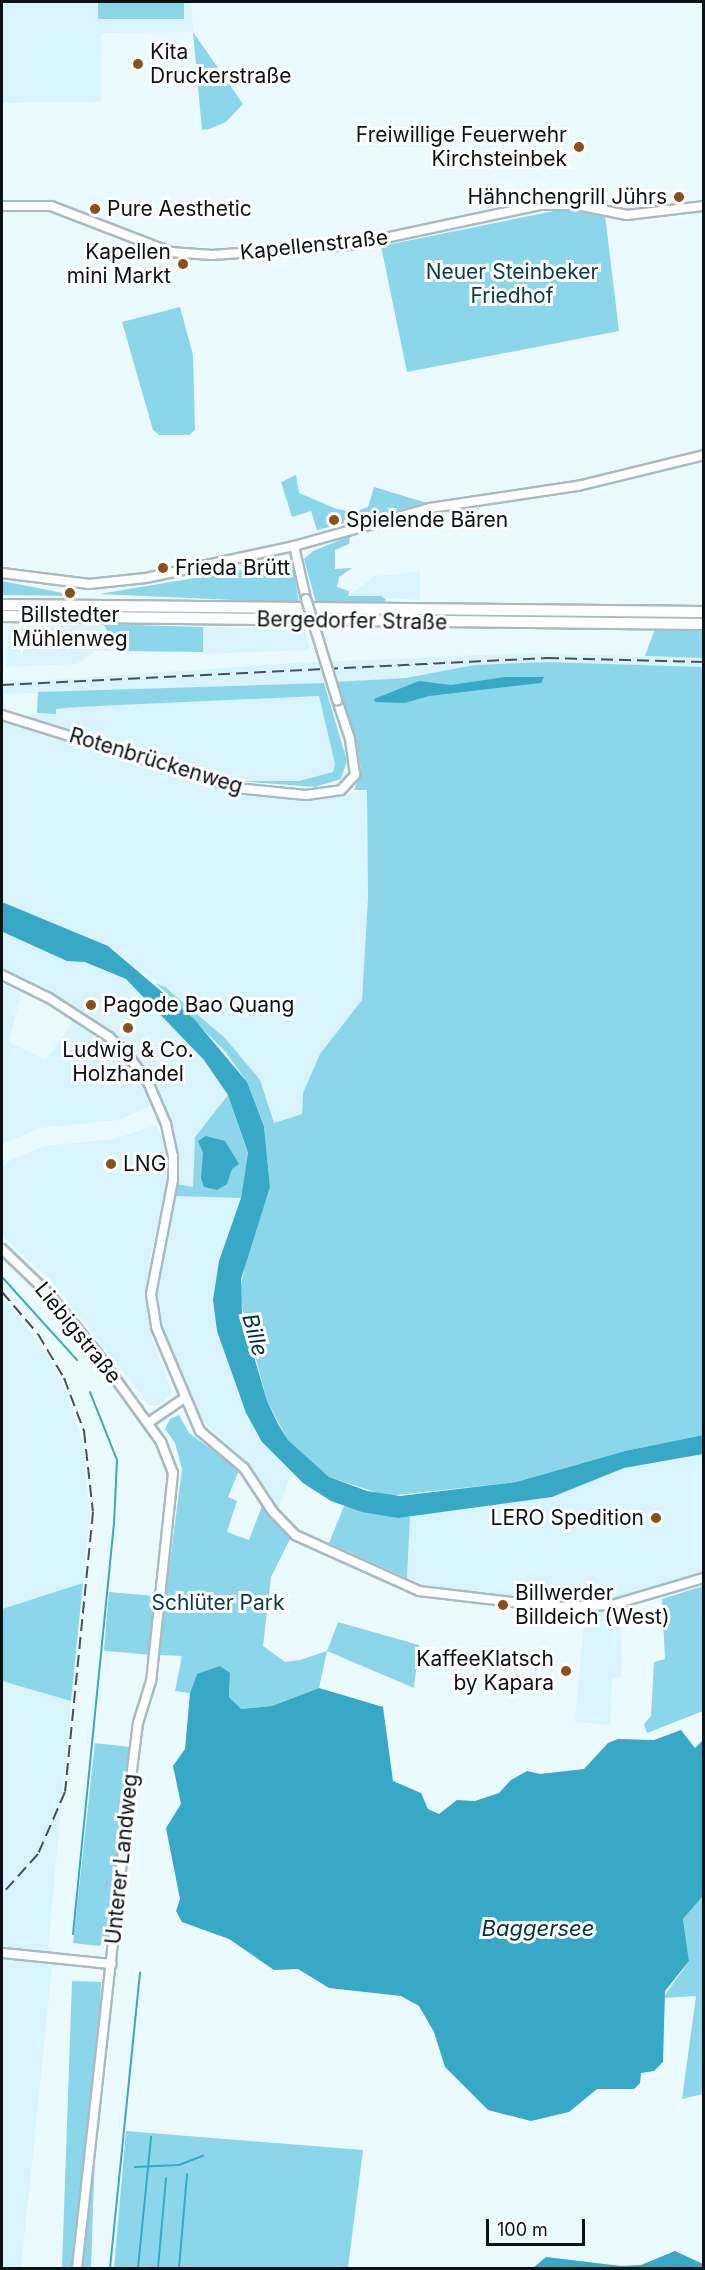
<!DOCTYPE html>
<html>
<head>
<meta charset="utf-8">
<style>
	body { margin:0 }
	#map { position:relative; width:705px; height:2270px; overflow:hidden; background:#ebfafe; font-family:Inter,sans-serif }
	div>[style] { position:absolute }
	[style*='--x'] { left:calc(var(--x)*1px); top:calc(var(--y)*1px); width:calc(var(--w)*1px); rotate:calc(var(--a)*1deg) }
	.built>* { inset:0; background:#d9f4fd }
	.green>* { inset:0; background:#8cd6ec; transform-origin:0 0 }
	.water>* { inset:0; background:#37a8c6 }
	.stream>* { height:2px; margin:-1px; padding:0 1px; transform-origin:1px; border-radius:1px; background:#37a8c6 }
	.roads { filter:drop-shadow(2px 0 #a9bbc0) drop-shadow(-2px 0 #a9bbc0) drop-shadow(0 2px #a9bbc0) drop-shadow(0 -2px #a9bbc0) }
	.secondary>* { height:8px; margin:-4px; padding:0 4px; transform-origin:4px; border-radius:4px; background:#fff }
	.highway>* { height:10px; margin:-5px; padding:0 5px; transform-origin:5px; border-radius:5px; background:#fff }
	.rail>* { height:2px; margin-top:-1px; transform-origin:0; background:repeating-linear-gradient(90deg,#495154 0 12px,transparent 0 18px) }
	.bridges { filter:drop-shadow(2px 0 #a9bbc0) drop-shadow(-2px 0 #a9bbc0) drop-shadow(0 2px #a9bbc0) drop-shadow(0 -2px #a9bbc0) }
	.secondary-bridge>* { height:8px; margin:-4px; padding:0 4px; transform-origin:4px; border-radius:4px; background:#fff }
	.dots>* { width:16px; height:16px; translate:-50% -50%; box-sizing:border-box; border:3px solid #fff; border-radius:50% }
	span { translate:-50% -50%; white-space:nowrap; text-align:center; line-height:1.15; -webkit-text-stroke:6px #fff; paint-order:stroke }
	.poi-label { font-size:21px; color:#0c1214 }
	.left { translate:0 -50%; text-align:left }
	.right { translate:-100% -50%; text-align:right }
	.street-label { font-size:21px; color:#0c1214 }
	.park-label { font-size:21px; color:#083b48 }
	.water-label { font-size:22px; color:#00323f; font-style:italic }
	.frame { position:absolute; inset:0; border:3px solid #0c1214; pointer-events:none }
	.scale { position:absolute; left:486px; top:2219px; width:99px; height:27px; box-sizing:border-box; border:3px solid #0c1214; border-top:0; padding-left:8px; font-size:18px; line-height:21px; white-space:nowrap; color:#0c1214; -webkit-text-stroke:4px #fff; paint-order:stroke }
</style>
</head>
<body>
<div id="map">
	<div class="built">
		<div style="clip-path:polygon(2px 2px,191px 2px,193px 32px,101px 33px,101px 102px,2px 103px)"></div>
		<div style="clip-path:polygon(420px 572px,420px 600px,348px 596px,375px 576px)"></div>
		<div style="clip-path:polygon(103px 624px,120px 651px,95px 651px,77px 664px,6px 667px,9px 627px)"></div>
		<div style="clip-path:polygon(203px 627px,305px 630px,310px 650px,203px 654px)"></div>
		<div style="clip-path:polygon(530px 653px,703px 658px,703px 667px,547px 662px,474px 665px,406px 678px,345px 682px,3px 694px,6px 709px,25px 715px,56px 714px,56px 709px,77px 707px,319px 696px,335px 764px,333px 772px,299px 781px,239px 781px,231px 793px,284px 798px,332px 797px,367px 790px,368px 898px,362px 1000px,320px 1054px,303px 1093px,302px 1114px,274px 1123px,260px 1080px,165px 987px,108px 946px,2px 902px,2px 693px,6px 683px,294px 663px)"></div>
		<div style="clip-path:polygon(2px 929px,40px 949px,85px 962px,126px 979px,204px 1060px,228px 1095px,195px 1137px,193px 1188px,177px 1184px,178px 1158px,169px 1115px,142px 1064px,119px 1039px,50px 991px,2px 968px)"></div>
		<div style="clip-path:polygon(2px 984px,21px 993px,9px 1042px,46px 1060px,74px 1020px,133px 1068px,150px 1099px,150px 1106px,119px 1120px,40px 1128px,2px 1144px)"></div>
		<div style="clip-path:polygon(157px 1125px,167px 1153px,167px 1185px,150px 1257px,147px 1315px,151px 1336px,172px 1393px,158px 1406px,149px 1405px,52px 1282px,2px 1235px,2px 1167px,9px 1161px,44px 1146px,114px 1139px)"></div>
		<div style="clip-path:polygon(176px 1196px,241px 1198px,219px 1261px,213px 1300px,217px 1331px,246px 1413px,262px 1442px,291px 1473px,279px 1508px,244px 1458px,198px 1417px,162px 1328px,156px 1296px)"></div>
		<div style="clip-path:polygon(2px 1296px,48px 1355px,67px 1393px,82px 1442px,90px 1514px,83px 1583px,2px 1609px)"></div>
		<div style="clip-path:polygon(703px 1454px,703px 1572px,628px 1596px,558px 1602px,442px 1590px,407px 1578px,410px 1516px,552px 1497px,624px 1468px)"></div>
		<div style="clip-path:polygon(620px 1608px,622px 1677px,612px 1678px,610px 1725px,575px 1722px,585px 1613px)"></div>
		<div style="clip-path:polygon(2px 1681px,71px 1701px,48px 1947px,54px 1948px,21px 2268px,2px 2268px)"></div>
	</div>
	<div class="green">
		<div style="left:98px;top:2px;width:86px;height:17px"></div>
		<div style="clip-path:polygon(193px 32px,243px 104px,226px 122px,209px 129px,202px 130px)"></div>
		<div style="clip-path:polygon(564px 209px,605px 215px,619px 331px,407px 372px,381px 246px)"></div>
		<div style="clip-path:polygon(180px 307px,193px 355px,195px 430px,189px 435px,159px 435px,153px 430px,122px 322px)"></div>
		<div style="clip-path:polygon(296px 475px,299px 493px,337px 509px,353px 512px,368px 507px,374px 487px,427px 503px,317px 530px,311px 511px,292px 517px,281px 482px)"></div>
		<div style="clip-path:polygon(350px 536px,349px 544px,335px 550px,335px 569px,352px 568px,339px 577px,337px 587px,349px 591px,348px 596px,382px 596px,386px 600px,380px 604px,316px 603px,304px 559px,313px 551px)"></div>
		<div style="clip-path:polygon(285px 563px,294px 572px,299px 603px,99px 594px)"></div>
		<div style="clip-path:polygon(2px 581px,68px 594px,68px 596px,2px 595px)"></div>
		<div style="clip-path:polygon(103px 624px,203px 627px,203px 652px,120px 651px)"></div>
		<div style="clip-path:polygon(655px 629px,703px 630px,703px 658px,645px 656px)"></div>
		<div style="clip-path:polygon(547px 662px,703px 667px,703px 1435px,625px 1451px,516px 1482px,387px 1496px,329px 1477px,288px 1440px,267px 1401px,239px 1295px,247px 1255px,270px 1187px,264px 1125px,247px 1082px,225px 1051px,156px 983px,165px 987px,225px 1038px,260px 1080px,274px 1123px,302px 1114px,303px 1093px,320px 1054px,362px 1000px,368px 898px,367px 790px,354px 790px,361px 774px,360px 764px,335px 682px,406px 678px,474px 665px)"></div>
		<div style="clip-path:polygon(324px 683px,347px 761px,341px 779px,315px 787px,239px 781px,299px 781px,333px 772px,335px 764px,319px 696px,77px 707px,56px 709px,56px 714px,37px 713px,38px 692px)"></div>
		<div style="clip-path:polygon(228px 1095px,248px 1154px,241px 1198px,176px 1196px,177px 1184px,193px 1187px,195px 1137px)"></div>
		<div style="clip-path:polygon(179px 1415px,189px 1433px,239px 1470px,228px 1497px,237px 1501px,227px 1532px,249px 1540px,262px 1506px,290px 1539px,271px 1577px,263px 1646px,285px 1662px,300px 1660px,327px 1651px,338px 1622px,419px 1645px,414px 1688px,327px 1651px,319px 1688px,272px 1706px,240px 1709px,229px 1697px,230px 1673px,197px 1674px,190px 1693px,175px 1691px,182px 1656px,158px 1655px,182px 1469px,175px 1443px,165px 1429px,170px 1419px)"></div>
		<div style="clip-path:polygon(344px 1506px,398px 1518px,410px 1516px,407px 1578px,329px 1543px)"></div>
		<div style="clip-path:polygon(83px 1583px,71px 1701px,2px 1681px,2px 1609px)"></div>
		<div style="clip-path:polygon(703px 1586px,703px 1711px,647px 1733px,644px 1724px,651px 1716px,654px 1662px,665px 1659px,662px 1599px)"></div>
		<div style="left:109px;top:1592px;width:46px;height:59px;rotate:5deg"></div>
		<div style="clip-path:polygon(95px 1743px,130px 1747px,107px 1941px,99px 1946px,73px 1943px)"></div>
		<div style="clip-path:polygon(703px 1896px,703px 2094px,682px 2099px,696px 1996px,663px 1998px,689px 1961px,683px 1919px)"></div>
		<div style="left:72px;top:1981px;width:29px;height:288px;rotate:2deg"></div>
		<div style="clip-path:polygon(126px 2131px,363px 2150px,348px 2268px,114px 2268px)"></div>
	</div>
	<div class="water">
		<div style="clip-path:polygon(505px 677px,544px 677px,541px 683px,429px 696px,405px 703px,375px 702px,374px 699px,419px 681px,451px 685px)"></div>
		<div style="clip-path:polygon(2px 902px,108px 946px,194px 1019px,247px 1082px,264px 1126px,270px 1187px,241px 1279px,242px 1316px,267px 1401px,278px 1424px,288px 1440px,329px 1477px,367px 1491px,400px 1496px,516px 1482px,625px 1451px,703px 1435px,703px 1454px,624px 1468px,552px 1497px,398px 1518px,362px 1512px,331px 1501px,303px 1483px,262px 1442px,246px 1413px,217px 1331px,213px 1300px,219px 1261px,241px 1198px,248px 1153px,228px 1095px,204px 1060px,126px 979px,85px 962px,67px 961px,3px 932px)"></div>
		<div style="clip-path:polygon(206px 1136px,225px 1141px,239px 1164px,232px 1169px,227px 1184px,217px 1190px,204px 1187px,201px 1178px,203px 1153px,198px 1141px)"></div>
		<div style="clip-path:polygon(220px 1666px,230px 1673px,229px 1697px,241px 1709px,272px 1706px,319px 1688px,383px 1707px,393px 1781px,421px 1793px,428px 1809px,439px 1814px,457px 1800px,475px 1801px,499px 1793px,511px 1780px,527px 1771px,540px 1774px,584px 1769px,608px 1743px,618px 1739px,654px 1740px,681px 1730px,695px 1748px,703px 1740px,703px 1896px,683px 1919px,689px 1961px,665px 1991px,663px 2062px,654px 2071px,641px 2073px,640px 2083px,634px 2089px,597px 2089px,569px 2112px,531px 2121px,488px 2110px,445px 2067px,434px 2032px,419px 2006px,401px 1996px,329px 1988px,298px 1969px,274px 1970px,229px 1939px,182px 1922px,176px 1911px,180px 1899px,166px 1828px,181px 1804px,173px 1766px,185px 1749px,190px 1693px,197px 1674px)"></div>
		<div style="clip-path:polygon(675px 2251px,703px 2264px,703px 2268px,533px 2268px,546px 2257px,621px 2266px,641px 2265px)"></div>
	</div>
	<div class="stream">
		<div style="--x:2;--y:1277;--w:112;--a:47.9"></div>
		<div style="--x:73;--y:1934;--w:412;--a:-84.3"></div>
		<div style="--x:114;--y:1524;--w:64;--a:-87.3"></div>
		<div style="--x:117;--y:1460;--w:73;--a:-111.7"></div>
		<div style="--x:135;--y:2167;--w:44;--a:-2.6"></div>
		<div style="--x:179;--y:2165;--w:26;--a:-21"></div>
		<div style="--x:110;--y:2268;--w:297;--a:-84.2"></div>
		<div style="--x:138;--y:2268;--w:132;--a:-84.3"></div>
		<div style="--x:158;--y:2268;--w:90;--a:-84.9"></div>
		<div style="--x:179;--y:2268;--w:94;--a:-85.1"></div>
	</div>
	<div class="roads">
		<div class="secondary">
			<div style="--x:2;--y:206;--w:49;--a:0"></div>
			<div style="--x:51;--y:206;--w:128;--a:21.1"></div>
			<div style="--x:170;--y:252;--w:42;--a:4.1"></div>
			<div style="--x:212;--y:255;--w:140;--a:-4.1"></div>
			<div style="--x:352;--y:245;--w:192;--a:-12"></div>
			<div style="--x:540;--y:205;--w:37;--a:0"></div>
			<div style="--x:577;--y:205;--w:51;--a:11.3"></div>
			<div style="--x:627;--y:215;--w:78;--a:-6.7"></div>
			<div style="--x:294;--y:546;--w:54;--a:77.2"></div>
			<div style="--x:2;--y:573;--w:88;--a:7.2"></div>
			<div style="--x:89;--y:584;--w:57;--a:-6"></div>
			<div style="--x:146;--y:578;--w:151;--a:-12.2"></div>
			<div style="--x:294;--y:546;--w:141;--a:-15.6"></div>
			<div style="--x:430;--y:508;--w:150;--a:-8.5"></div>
			<div style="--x:578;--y:486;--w:130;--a:-13.8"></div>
			<div style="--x:2;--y:715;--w:245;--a:17.3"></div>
			<div style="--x:236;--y:788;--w:70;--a:5.7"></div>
			<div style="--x:306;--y:795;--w:35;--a:-8"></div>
			<div style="--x:341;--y:790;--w:21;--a:-47"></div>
			<div style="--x:355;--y:775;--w:36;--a:-98"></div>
			<div style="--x:350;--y:739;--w:41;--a:-108.4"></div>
			<div style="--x:2;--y:975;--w:52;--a:26.1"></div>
			<div style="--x:49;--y:998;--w:72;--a:33"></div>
			<div style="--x:109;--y:1037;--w:23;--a:43"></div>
			<div style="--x:126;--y:1053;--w:36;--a:53"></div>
			<div style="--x:148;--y:1082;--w:46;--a:66.8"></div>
			<div style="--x:166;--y:1124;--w:33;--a:78"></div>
			<div style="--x:173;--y:1156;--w:24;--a:90"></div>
			<div style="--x:173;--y:1180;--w:116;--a:100.9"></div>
			<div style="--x:151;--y:1294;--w:33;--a:81"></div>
			<div style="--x:156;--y:1327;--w:113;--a:67.1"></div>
			<div style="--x:200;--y:1431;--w:57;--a:40.1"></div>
			<div style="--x:244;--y:1468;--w:53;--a:56.6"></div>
			<div style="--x:273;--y:1512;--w:32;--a:46"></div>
			<div style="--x:295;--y:1535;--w:136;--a:24.3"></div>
			<div style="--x:419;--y:1591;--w:138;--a:6.7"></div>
			<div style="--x:556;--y:1607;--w:56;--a:-2"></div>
			<div style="--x:612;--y:1605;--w:96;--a:-16.4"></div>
			<div style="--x:2;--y:1249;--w:65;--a:43.8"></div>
			<div style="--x:49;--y:1294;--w:71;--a:50.7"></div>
			<div style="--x:94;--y:1349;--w:115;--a:54.2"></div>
			<div style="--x:161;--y:1442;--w:33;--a:69"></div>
			<div style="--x:173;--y:1473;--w:209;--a:96"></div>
			<div style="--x:151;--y:1681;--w:44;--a:107.2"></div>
			<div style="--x:138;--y:1723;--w:47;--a:97.3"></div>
			<div style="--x:132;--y:1770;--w:501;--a:96.3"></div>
			<div style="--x:148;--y:1423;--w:42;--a:-34.4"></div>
			<div style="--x:2;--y:1953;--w:110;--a:5.8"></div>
		</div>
		<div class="highway">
			<div style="--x:2;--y:605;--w:702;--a:0.57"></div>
			<div style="--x:2;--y:616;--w:702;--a:0.65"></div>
		</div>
	</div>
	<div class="rail">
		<div style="--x:2;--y:685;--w:546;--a:-2.84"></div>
		<div style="--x:547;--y:658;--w:157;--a:1.5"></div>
		<div style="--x:2;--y:1292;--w:55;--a:49.4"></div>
		<div style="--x:38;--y:1334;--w:51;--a:59.4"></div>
		<div style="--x:64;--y:1378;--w:57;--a:69.3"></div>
		<div style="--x:84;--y:1431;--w:81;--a:83.7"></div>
		<div style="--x:93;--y:1512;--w:281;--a:95.7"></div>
		<div style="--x:65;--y:1792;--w:68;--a:113.5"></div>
		<div style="--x:38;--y:1854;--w:54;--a:132"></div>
	</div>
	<div class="bridges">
		<div class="secondary-bridge">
			<div style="--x:306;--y:599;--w:106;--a:72.9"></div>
		</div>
	</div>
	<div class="dots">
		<div style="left:138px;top:64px;background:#8e4e17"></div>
		<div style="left:579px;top:147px;background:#8e4e17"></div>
		<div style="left:679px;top:197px;background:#8e4e17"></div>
		<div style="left:95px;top:209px;background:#8e4e17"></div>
		<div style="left:183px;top:264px;background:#8e4e17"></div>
		<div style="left:334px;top:520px;background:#8e4e17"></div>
		<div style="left:163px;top:568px;background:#8e4e17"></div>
		<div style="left:70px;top:593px;background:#8e4e17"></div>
		<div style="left:91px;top:1005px;background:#8e4e17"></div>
		<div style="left:128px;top:1028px;background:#8e4e17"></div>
		<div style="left:111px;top:1164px;background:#8e4e17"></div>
		<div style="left:656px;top:1518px;background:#8e4e17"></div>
		<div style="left:503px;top:1605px;background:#8e4e17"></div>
		<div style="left:566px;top:1671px;background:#8e4e17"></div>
	</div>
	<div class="poi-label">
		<span class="left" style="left:150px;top:64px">Kita<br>Druckerstraße</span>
		<span class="right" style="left:567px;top:147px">Freiwillige Feuerwehr<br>Kirchsteinbek</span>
		<span class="right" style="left:667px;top:197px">Hähnchengrill Jührs</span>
		<span class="left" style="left:107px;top:209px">Pure Aesthetic</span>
		<span class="right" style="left:171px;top:264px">Kapellen<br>mini Markt</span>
		<span class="left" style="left:346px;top:520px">Spielende Bären</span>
		<span class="left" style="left:175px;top:568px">Frieda Brütt</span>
		<span style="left:70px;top:627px">Billstedter<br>Mühlenweg</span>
		<span class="left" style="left:103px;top:1005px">Pagode Bao Quang</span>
		<span style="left:128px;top:1062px">Ludwig &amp; Co.<br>Holzhandel</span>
		<span class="left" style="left:123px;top:1164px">LNG</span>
		<span class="right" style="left:644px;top:1518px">LERO Spedition</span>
		<span class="left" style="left:515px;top:1605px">Billwerder<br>Billdeich (West)</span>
		<span class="right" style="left:554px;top:1671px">KaffeeKlatsch<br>by Kapara</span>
	</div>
	<div class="street-label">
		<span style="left:314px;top:245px;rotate:-6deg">Kapellenstraße</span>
		<span style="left:352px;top:621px;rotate:1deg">Bergedorfer Straße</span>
		<span style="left:156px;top:761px;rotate:17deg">Rotenbrückenweg</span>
		<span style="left:78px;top:1333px;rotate:51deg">Liebigstraße</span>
		<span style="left:122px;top:1859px;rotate:-84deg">Unterer Landweg</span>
	</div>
	<div class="park-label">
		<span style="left:512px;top:284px">Neuer Steinbeker<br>Friedhof</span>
		<span style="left:218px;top:1603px">Schlüter Park</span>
	</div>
	<div class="water-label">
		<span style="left:255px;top:1335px;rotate:74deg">Bille</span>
		<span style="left:538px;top:1929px">Baggersee</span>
	</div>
	<div class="frame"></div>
	<div class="scale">100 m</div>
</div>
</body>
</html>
